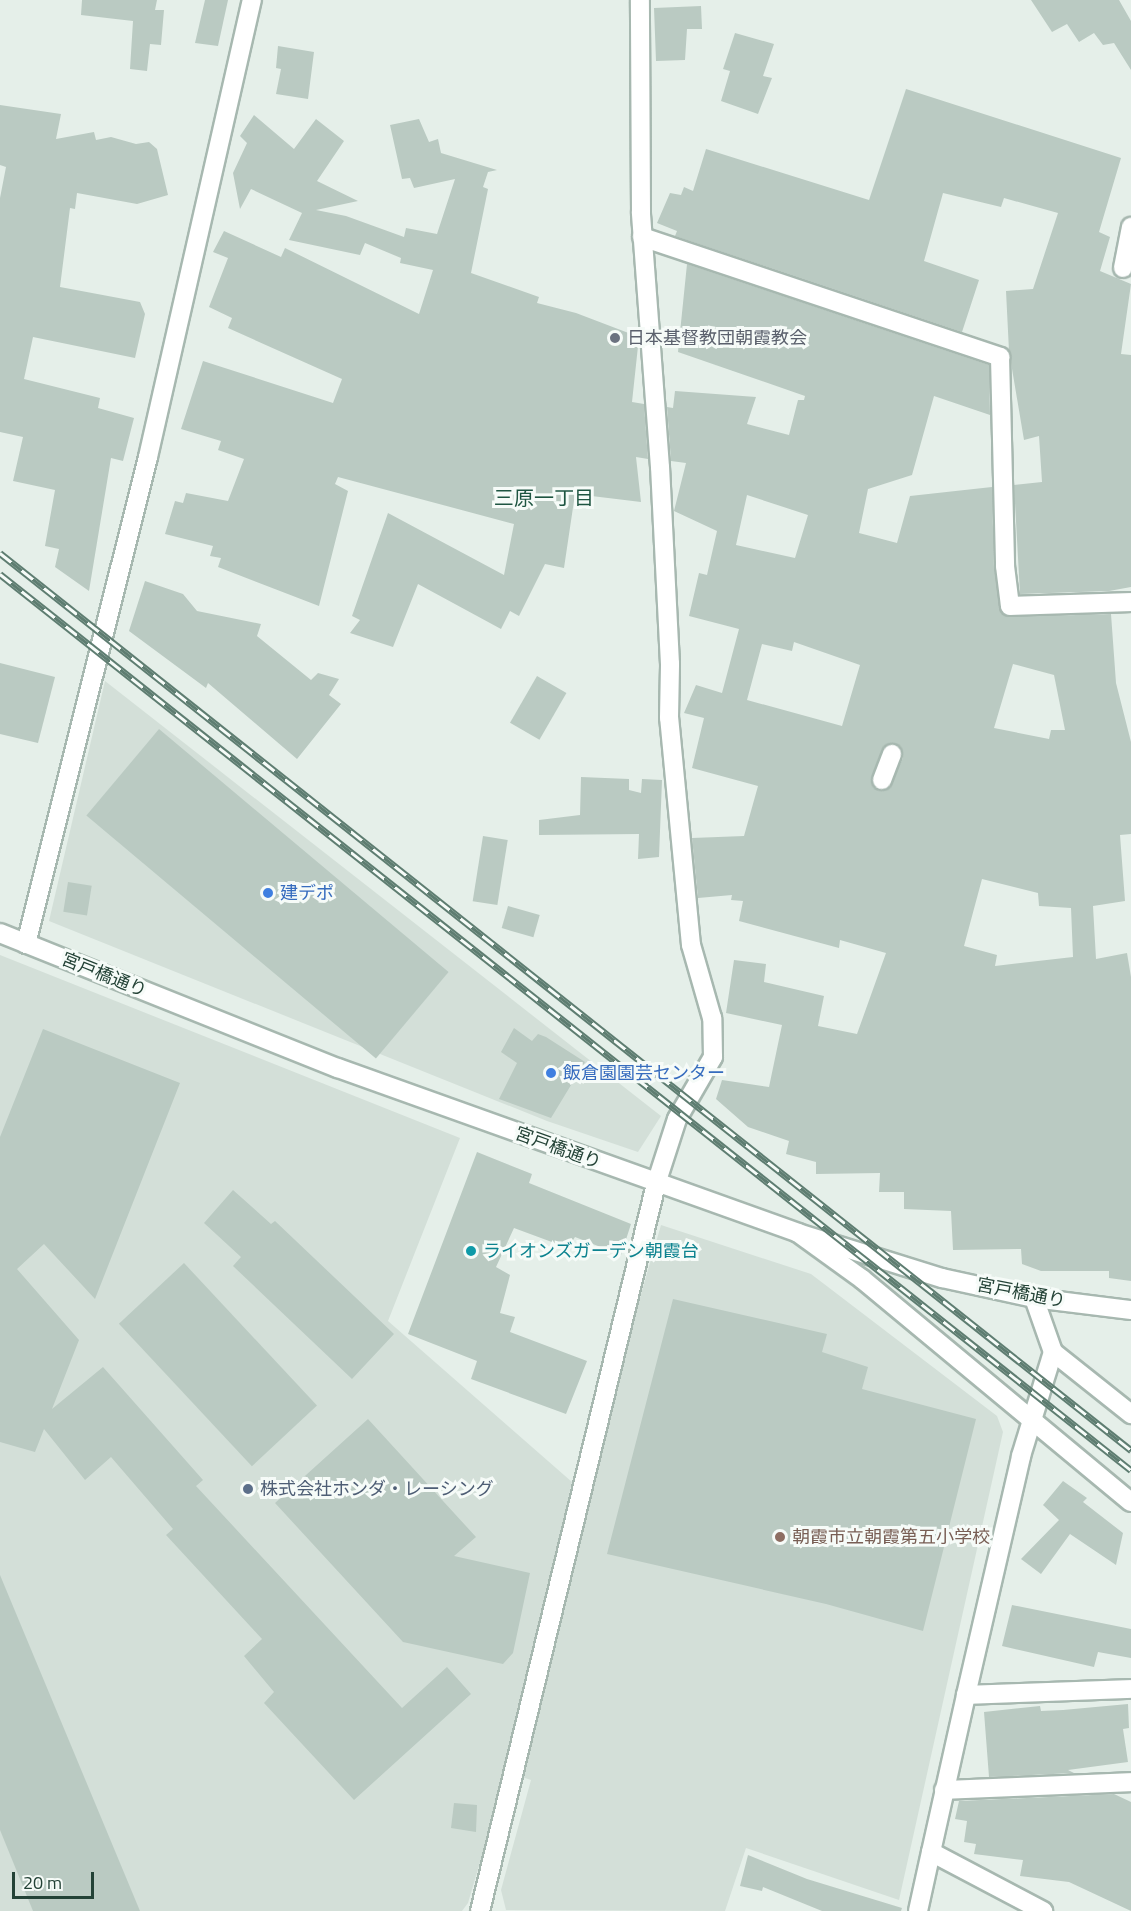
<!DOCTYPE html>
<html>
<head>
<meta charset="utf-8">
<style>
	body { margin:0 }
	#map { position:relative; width:1131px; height:1911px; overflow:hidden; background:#e5efe9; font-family:"Titillium Web","Noto Sans JP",sans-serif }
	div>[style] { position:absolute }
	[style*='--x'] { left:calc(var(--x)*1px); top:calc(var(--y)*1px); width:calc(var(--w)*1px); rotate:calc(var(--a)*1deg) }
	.built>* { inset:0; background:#d3dfd8 }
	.building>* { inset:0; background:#bacac2; transform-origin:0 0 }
	.roads { filter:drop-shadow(2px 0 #a7b8b0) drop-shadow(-2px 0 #a7b8b0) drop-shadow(0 2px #a7b8b0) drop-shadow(0 -2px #a7b8b0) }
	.street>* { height:18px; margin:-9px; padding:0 9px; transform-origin:9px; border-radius:9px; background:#fff }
	.secondary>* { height:18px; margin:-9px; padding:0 9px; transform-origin:9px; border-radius:9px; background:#fff }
	.rail>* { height:7px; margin-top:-3.5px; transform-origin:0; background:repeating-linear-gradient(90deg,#f6fbf8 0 14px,#5e7d71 0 28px); box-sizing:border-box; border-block:2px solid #5e7d71 }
	.dots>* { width:16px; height:16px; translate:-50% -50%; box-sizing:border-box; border:3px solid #f6fbf8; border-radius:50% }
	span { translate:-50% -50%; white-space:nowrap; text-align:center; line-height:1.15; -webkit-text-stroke:6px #f6fbf8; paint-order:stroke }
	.worship-label { font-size:18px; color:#5b616d }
	.left { translate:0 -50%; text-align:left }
	.shop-label { font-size:18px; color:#366cbe }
	.street-label { font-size:18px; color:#234236 }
	.culture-label { font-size:18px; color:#0d838f }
	.service-label { font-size:18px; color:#4e5e75 }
	.education-label { font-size:18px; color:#785e54 }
	.neighbourhood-label { font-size:20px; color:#1e5541 }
	.scale { position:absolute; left:12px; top:1872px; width:82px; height:27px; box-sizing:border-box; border:3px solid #234236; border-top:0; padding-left:8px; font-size:18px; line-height:21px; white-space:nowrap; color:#234236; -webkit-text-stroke:4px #f6fbf8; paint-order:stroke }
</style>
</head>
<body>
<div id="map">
	<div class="built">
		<div style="clip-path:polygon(105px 681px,661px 1116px,638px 1152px,547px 1121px,49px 921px)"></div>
		<div style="clip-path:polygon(0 955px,460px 1138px,388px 1321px,572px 1482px,508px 1768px,468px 1903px,462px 1911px,0 1911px)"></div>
		<div style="clip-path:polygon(661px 1225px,811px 1274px,997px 1416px,1003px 1432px,899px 1900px,746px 1848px,725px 1911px,506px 1910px,501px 1890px,531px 1780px,522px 1777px,619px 1370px)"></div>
	</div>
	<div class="building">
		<div style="clip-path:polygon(82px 0,157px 0,155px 10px,164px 10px,161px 45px,150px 44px,147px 71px,130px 69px,133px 21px,81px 15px)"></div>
		<div style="clip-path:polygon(205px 0,228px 0,218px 46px,195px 43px)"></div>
		<div style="clip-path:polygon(1031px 0,1119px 0,1131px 21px,1131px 70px,1114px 43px,1103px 45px,1094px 33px,1079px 42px,1067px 24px,1052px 32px)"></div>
		<div style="clip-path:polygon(701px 6px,702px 29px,687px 29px,685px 60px,656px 61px,654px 8px)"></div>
		<div style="clip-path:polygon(735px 33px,774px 44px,763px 76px,772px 78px,758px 114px,721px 101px,730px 71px,723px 69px)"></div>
		<div style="clip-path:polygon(278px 46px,314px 52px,308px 99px,276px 94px,281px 69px,276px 68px)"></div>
		<div style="clip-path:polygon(906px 89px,1121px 158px,1099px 232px,1110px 237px,1100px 271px,1131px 284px,1121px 354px,1131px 355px,1131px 587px,1109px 591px,1020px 594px,1014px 485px,1042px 482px,1039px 436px,1024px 440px,1009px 351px,1006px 291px,1033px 289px,1058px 213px,1004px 198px,1001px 207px,943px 193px,924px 261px,979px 280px,962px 332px,675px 236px,677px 231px,657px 223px,670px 193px,681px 195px,684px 187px,693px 191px,706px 149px,869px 200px)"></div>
		<div style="clip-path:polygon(0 105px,61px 114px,56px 139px,94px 132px,96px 140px,111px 137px,136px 144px,149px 142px,157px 149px,168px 195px,137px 204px,77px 193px,75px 209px,70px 208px,60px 287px,140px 302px,145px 314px,135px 358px,33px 337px,24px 379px,100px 398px,98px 408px,134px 418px,123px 461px,111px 458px,89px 591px,55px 567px,59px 549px,45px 546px,55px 490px,13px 481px,23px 437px,0 432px,0 198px,6px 167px,0 165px)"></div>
		<div style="clip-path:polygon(254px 115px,294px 149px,316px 119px,344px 141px,317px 181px,358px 201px,316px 210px,346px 216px,404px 237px,406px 228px,437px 234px,455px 179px,414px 188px,410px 178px,402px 179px,390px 125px,419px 119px,429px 142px,438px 139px,441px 153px,497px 170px,488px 172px,483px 187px,488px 189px,471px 273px,539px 297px,537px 303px,576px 313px,639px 337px,632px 402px,644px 404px,648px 459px,636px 457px,641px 502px,575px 494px,564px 568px,545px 564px,519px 616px,510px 611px,501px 629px,418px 584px,393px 647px,350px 633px,360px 620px,352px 616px,388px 513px,504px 575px,514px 524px,338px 477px,335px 484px,348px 491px,319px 606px,218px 567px,221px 558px,210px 556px,213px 546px,165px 534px,175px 501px,183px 503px,186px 493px,228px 501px,244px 459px,218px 450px,221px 441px,181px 429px,203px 361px,333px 403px,342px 379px,228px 328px,232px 318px,209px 307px,228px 258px,213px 252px,224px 231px,281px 257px,285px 248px,419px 314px,433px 270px,400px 263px,401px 258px,365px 243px,360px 255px,289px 240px,302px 213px,251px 189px,240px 209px,233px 173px,247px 143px,240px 136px)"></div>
		<div style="clip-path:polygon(evenodd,687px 264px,989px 365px,990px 415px,934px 396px,912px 475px,868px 489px,859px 533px,897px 543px,910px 496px,992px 487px,994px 567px,1001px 613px,1010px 617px,1111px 614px,1116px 683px,1131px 742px,1131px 834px,1120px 835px,1125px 901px,1093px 906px,1096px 959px,1127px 953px,1131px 977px,1131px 1281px,1109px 1278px,1109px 1271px,1041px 1271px,1022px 1264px,1021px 1249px,953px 1250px,951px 1211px,904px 1209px,904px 1192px,879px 1192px,880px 1173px,816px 1174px,816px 1162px,786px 1154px,789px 1141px,748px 1127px,716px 1099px,722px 1080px,769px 1087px,782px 1025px,726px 1013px,734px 960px,766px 964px,764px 982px,824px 996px,818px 1026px,857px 1034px,886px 953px,840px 940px,839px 948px,739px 921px,743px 901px,731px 900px,732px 895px,698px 898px,692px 838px,744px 836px,758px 786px,692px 768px,704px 718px,684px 713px,696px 685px,722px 693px,739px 629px,689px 616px,699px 573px,707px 575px,717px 531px,674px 511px,686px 463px,671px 461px,667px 407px,673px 408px,675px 391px,756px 397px,747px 424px,789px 435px,798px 400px,804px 400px,805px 396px,678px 352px,687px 264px,747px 495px,808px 515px,795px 558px,736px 545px,747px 495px,687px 264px,794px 642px,860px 665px,842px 726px,747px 700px,762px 644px,792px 651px,794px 642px,687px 264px,1013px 664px,1054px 675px,1065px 730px,1051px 730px,1049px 739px,994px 728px,1013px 664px,687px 264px,891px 743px,901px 747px,903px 758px,889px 788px,879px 791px,873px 787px,872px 776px,882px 749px,891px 743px,687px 264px,982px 879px,1038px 893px,1039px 906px,1071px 908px,1073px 957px,995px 966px,997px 955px,964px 946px,982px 879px)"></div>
		<div style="clip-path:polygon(145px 581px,183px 594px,197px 611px,261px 624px,257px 636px,311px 680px,318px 673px,339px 679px,329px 695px,341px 704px,297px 759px,208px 683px,206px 688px,129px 631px)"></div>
		<div style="clip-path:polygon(0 663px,55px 677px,38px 743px,0 734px)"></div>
		<div style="left:537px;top:676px;width:34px;height:54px;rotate:30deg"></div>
		<div style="left:159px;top:729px;width:378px;height:113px;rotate:40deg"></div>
		<div style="clip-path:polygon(581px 777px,629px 779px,629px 790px,641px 793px,642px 779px,662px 780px,659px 857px,638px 859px,639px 834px,539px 835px,539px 820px,580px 815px)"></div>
		<div style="left:483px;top:836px;width:25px;height:66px;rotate:9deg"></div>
		<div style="left:68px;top:882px;width:24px;height:30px;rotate:9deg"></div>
		<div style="left:508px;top:906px;width:33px;height:23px;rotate:16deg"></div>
		<div style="clip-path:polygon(514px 1028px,532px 1041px,538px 1034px,546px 1037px,585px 1062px,551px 1118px,499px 1099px,517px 1063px,501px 1052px)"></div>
		<div style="clip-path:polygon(43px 1029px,180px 1083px,95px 1299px,44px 1244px,17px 1269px,79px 1340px,52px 1409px,103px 1367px,203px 1480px,196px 1486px,402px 1708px,447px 1667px,471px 1694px,354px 1800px,264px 1703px,274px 1692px,244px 1656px,262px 1639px,166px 1535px,173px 1529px,111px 1457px,85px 1480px,44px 1429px,35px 1452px,0 1442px,0 1137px)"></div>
		<div style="clip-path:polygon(477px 1152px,532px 1174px,529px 1183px,631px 1224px,621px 1255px,575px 1237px,568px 1248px,514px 1228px,496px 1267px,510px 1275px,500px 1313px,515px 1317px,510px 1332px,587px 1361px,566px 1414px,471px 1379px,477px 1361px,408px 1334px)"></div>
		<div style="clip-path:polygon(233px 1190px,271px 1224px,275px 1221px,394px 1334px,352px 1379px,233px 1266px,241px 1257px,204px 1223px)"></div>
		<div style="left:184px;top:1263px;width:195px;height:89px;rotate:47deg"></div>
		<div style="clip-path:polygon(673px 1299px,827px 1334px,822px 1352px,868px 1367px,862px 1389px,976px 1419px,923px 1631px,826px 1604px,607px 1554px)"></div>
		<div style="clip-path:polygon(368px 1419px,476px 1537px,454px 1556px,530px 1573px,513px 1653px,503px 1664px,403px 1642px,275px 1503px)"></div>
		<div style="clip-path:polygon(1063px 1481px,1087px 1498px,1083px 1502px,1123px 1533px,1116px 1565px,1070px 1534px,1041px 1574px,1021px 1559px,1059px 1520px,1043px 1505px)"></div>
		<div style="clip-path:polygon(0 1575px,140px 1911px,33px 1911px,0 1830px)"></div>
		<div style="clip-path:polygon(1012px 1605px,1131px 1629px,1131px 1658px,1098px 1652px,1094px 1667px,1002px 1646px)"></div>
		<div style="clip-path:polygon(1128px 1704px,1129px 1728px,1123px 1729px,1128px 1762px,1068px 1770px,1074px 1773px,989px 1777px,984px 1712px,1040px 1706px,1041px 1711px,1063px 1710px)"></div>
		<div style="clip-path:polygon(1114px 1794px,1131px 1802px,1131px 1911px,1069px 1882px,1020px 1876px,1023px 1860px,974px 1854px,976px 1844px,964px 1842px,967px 1821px,955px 1819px,959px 1801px)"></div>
		<div style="clip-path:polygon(454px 1803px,477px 1805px,476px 1832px,451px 1828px)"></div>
		<div style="clip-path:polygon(748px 1855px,807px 1879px,902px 1908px,901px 1911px,822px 1911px,763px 1887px,762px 1891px,740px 1886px)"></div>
	</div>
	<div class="roads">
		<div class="street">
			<div style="--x:642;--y:237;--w:378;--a:18.5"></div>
			<div style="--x:1000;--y:357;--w:209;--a:88.6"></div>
			<div style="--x:1005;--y:566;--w:40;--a:82.9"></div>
			<div style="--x:1010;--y:606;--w:121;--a:-1.9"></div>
			<div style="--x:1123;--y:268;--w:42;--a:-79"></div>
			<div style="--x:882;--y:780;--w:28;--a:-69"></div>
			<div style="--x:801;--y:1235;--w:75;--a:35.8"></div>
			<div style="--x:862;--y:1279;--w:349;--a:39.7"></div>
			<div style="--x:1034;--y:1298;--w:57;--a:70.6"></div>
			<div style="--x:1053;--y:1352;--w:100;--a:38.5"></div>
			<div style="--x:966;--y:1695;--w:245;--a:-77"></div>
			<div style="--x:1021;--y:1456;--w:109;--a:-72.9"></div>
			<div style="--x:944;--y:1790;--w:187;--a:-2.4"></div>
			<div style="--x:931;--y:1852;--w:161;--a:-77.4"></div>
			<div style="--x:966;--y:1695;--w:165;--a:-2.1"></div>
			<div style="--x:480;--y:1911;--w:748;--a:-76.39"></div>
			<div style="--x:656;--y:1184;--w:68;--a:-72.1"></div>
			<div style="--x:677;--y:1119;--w:72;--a:-59.9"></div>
			<div style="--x:713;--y:1057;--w:39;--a:-91"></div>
			<div style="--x:712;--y:1018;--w:76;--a:-106"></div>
			<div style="--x:691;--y:945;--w:228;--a:-95.5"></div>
			<div style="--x:669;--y:718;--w:54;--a:-88.9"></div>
			<div style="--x:670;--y:664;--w:197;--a:-92.9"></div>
			<div style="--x:660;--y:467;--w:256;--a:-94.3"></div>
			<div style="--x:641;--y:212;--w:212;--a:-90.3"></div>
			<div style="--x:918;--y:1911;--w:60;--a:-77.6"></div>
			<div style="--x:931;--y:1852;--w:127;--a:27.8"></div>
		</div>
		<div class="secondary">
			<div style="--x:0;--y:933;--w:364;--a:21.8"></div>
			<div style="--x:338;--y:1068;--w:489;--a:19.7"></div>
			<div style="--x:798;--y:1233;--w:151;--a:17.4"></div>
			<div style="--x:942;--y:1278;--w:94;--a:12.3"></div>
			<div style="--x:1034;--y:1298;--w:98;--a:7.1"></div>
			<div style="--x:26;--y:944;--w:502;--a:-75.94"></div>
			<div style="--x:148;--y:457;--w:469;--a:-77.2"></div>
		</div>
	</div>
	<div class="rail">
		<div style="--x:0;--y:553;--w:1444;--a:38.42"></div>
		<div style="--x:0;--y:574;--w:1443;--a:38.39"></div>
	</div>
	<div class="dots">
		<div style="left:615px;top:338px;background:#6b7280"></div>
		<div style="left:268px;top:893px;background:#3f7fe0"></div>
		<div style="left:551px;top:1073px;background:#3f7fe0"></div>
		<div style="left:471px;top:1251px;background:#0f9aa8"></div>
		<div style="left:248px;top:1489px;background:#5c6f8a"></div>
		<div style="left:780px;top:1537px;background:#8d6e63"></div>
	</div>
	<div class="worship-label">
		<span class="left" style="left:627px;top:338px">日本基督教団朝霞教会</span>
	</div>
	<div class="shop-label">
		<span class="left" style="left:280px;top:893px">建デポ</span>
		<span class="left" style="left:563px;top:1073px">飯倉園園芸センター</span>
	</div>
	<div class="street-label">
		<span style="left:104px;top:975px;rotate:22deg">宮戸橋通り</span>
		<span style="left:558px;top:1148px;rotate:20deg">宮戸橋通り</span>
		<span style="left:1021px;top:1293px;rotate:11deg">宮戸橋通り</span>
	</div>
	<div class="culture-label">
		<span class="left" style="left:483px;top:1251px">ライオンズガーデン朝霞台</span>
	</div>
	<div class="service-label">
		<span class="left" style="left:260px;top:1489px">株式会社ホンダ・レーシング</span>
	</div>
	<div class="education-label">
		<span class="left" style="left:792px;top:1537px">朝霞市立朝霞第五小学校</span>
	</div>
	<div class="neighbourhood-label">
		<span style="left:544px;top:497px">三原一丁目</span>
	</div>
	<div class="scale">20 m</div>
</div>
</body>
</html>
